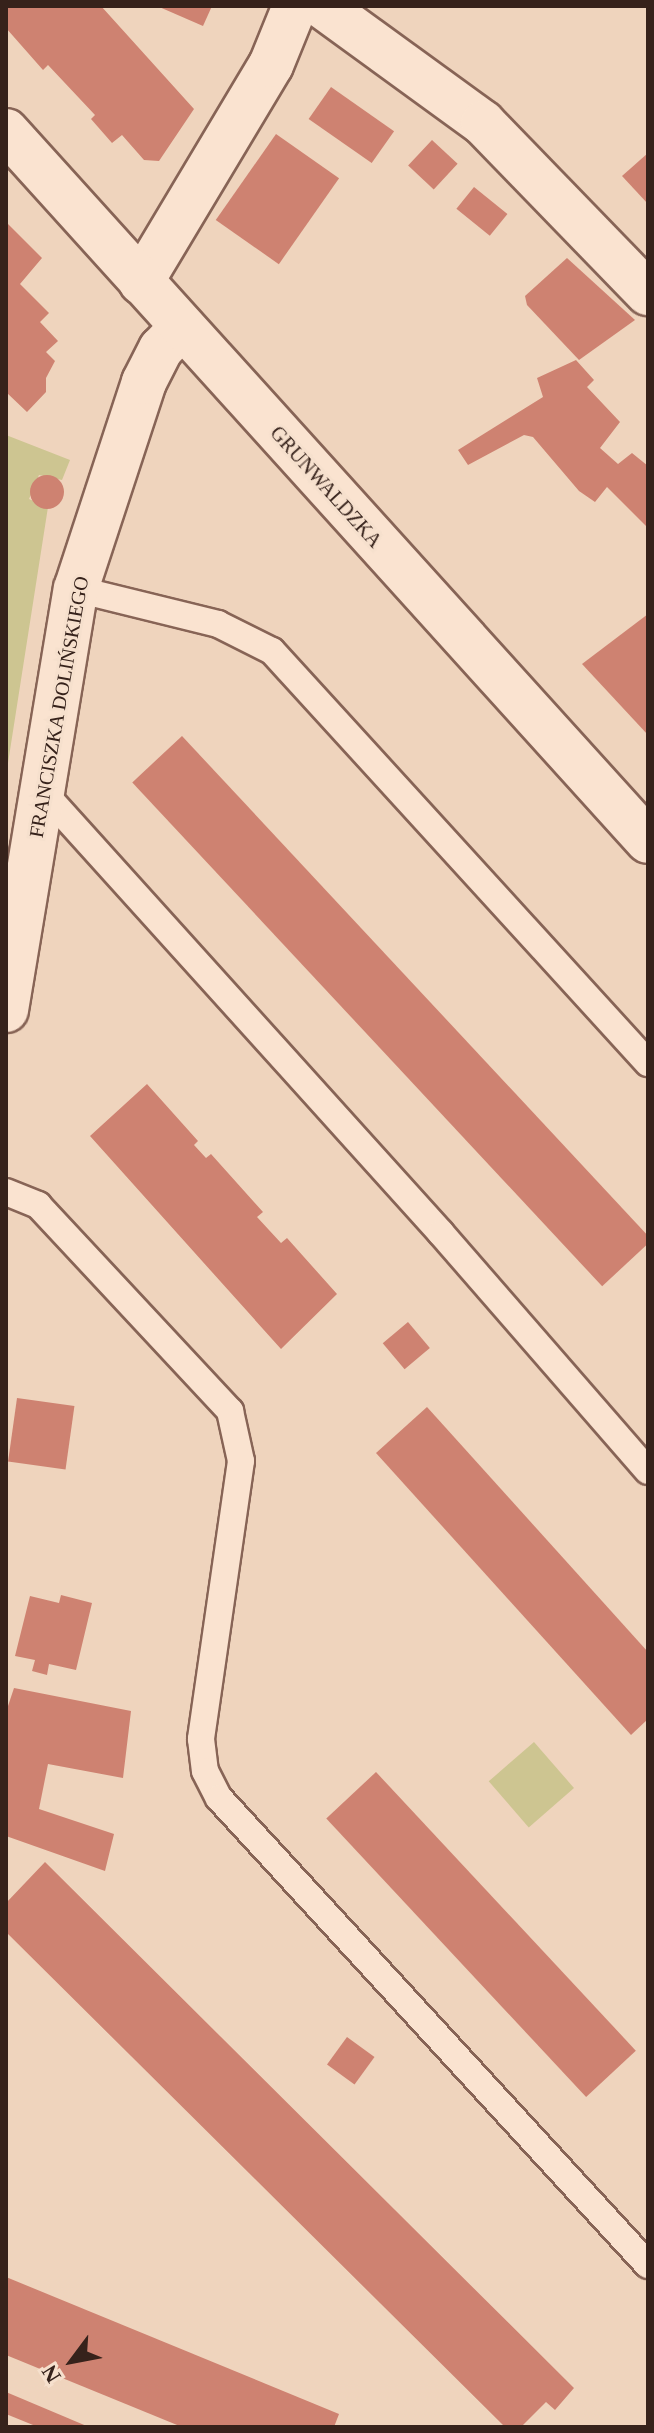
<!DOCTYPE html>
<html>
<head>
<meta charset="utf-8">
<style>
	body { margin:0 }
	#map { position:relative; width:654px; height:2433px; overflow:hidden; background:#efd4bd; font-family:"Times New Roman",serif }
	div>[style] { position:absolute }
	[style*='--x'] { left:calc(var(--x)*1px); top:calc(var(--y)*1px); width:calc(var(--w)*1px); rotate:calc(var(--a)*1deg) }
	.green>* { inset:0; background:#cdc591; transform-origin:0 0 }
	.building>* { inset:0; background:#ce8271; transform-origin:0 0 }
	.round { border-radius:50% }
	.roads { filter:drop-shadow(2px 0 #876456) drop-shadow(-2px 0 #876456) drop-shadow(0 2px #876456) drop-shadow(0 -2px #876456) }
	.lane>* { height:26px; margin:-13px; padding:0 13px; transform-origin:13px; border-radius:13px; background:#fae3d0 }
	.street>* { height:44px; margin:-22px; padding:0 22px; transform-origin:22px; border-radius:22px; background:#fae3d0 }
	.secondary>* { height:44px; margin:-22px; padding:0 22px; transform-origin:22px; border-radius:22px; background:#fae3d0 }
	span { translate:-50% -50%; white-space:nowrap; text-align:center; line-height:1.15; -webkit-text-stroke:6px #f6e0cd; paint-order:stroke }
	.street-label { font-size:20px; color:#36221b }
	.frame { position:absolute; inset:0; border:8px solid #36221b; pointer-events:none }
	.north { position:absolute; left:32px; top:2321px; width:80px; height:80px; -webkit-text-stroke:6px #f6e0cd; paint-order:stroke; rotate:238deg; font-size:22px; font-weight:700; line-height:32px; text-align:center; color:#36221b }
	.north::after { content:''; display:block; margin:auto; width:28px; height:36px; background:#36221b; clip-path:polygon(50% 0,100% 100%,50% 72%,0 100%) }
</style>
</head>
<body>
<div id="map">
	<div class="green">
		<div style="clip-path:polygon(6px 435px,70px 460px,62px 480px,39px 475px,29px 499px,48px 507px,6px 776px)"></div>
		<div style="left:534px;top:1742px;width:61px;height:60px;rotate:49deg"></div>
	</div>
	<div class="building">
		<div style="clip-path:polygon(6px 6px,101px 6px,194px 109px,159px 161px,144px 160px,122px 135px,112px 143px,91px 119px,95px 115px,48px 65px,43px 70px,6px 28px)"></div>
		<div style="clip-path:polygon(157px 6px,212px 6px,203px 26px)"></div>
		<div style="left:331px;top:87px;width:77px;height:39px;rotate:35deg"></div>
		<div style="left:276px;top:134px;width:77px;height:105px;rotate:35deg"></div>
		<div style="left:432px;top:140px;width:35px;height:35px;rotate:43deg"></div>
		<div style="clip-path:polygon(648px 153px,648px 204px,622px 176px)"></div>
		<div style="left:474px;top:187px;width:43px;height:28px;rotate:39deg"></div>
		<div style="clip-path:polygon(6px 222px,42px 258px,20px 284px,49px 313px,40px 322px,58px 341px,46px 352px,55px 361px,46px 378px,46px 392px,27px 412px,6px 392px)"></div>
		<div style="clip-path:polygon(567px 258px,635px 320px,579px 360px,527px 305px,525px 296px)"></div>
		<div style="clip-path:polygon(576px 360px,594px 380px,587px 387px,620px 422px,600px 448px,618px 464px,632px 453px,648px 466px,648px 528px,607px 487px,595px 502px,579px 491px,533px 437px,524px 435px,468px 465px,458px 450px,543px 397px,537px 378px)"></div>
		<div class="round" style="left:30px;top:475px;width:34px;height:34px"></div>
		<div style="clip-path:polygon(648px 614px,648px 735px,582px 664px)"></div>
		<div style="left:182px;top:736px;width:689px;height:68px;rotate:47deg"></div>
		<div style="clip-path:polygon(147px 1084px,198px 1141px,194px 1145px,206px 1158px,211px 1154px,263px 1212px,257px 1217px,281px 1243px,287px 1238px,337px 1294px,281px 1349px,90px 1136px)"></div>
		<div style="left:408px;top:1322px;width:34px;height:33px;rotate:50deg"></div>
		<div style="left:17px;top:1398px;width:58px;height:64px;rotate:8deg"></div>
		<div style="clip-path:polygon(427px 1407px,648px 1652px,648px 1719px,631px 1735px,376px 1453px)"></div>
		<div style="clip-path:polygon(61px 1595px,92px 1603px,76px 1670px,49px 1664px,47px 1675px,32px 1671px,35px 1660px,15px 1656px,30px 1596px,59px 1603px)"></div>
		<div style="clip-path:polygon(14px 1688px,131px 1711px,123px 1778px,48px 1764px,39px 1809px,114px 1834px,105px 1871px,6px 1836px,6px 1712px)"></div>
		<div style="left:376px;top:1772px;width:381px;height:68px;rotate:47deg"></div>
		<div style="clip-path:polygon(45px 1862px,574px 2388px,555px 2410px,546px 2402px,521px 2427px,505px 2427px,6px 1932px,6px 1903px)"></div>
		<div style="left:347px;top:2037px;width:34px;height:34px;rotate:36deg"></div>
		<div style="clip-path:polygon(6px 2277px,339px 2414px,334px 2427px,182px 2427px,6px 2355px)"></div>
		<div style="clip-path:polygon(6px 2392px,89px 2427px,38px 2427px,6px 2414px)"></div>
	</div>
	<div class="roads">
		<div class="lane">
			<div style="--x:76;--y:589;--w:146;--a:13.8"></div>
			<div style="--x:218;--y:624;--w:60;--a:26.6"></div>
			<div style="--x:272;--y:651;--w:558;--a:47.62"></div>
			<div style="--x:44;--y:793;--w:593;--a:47.94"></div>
			<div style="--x:441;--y:1233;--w:315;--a:49"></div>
			<div style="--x:6;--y:1192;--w:35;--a:22"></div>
			<div style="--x:38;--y:1205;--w:282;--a:47"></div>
			<div style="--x:230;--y:1411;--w:51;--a:77.6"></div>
			<div style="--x:241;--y:1461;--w:281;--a:98.2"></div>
			<div style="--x:201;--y:1739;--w:32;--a:83"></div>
			<div style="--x:205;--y:1771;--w:30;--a:63"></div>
			<div style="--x:219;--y:1798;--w:634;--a:47.43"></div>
		</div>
		<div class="street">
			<div style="--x:322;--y:6;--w:199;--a:36"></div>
			<div style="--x:483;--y:123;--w:237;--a:45.9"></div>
			<div style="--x:141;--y:282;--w:253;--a:-59.1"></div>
			<div style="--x:271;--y:65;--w:64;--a:-67.9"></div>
			<div style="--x:6;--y:1010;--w:427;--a:-80.6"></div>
			<div style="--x:76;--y:589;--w:218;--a:-71.8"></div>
			<div style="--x:144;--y:382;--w:37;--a:-63"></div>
			<div style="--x:161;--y:349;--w:29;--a:-46"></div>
		</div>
		<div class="secondary">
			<div style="--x:6;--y:131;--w:957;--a:47.88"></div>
		</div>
	</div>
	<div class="street-label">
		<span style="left:326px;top:487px;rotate:48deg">GRUNWALDZKA</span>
		<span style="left:59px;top:707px;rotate:-80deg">FRANCISZKA DOLIŃSKIEGO</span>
	</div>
	<div class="frame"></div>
	<div class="north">N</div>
</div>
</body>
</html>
